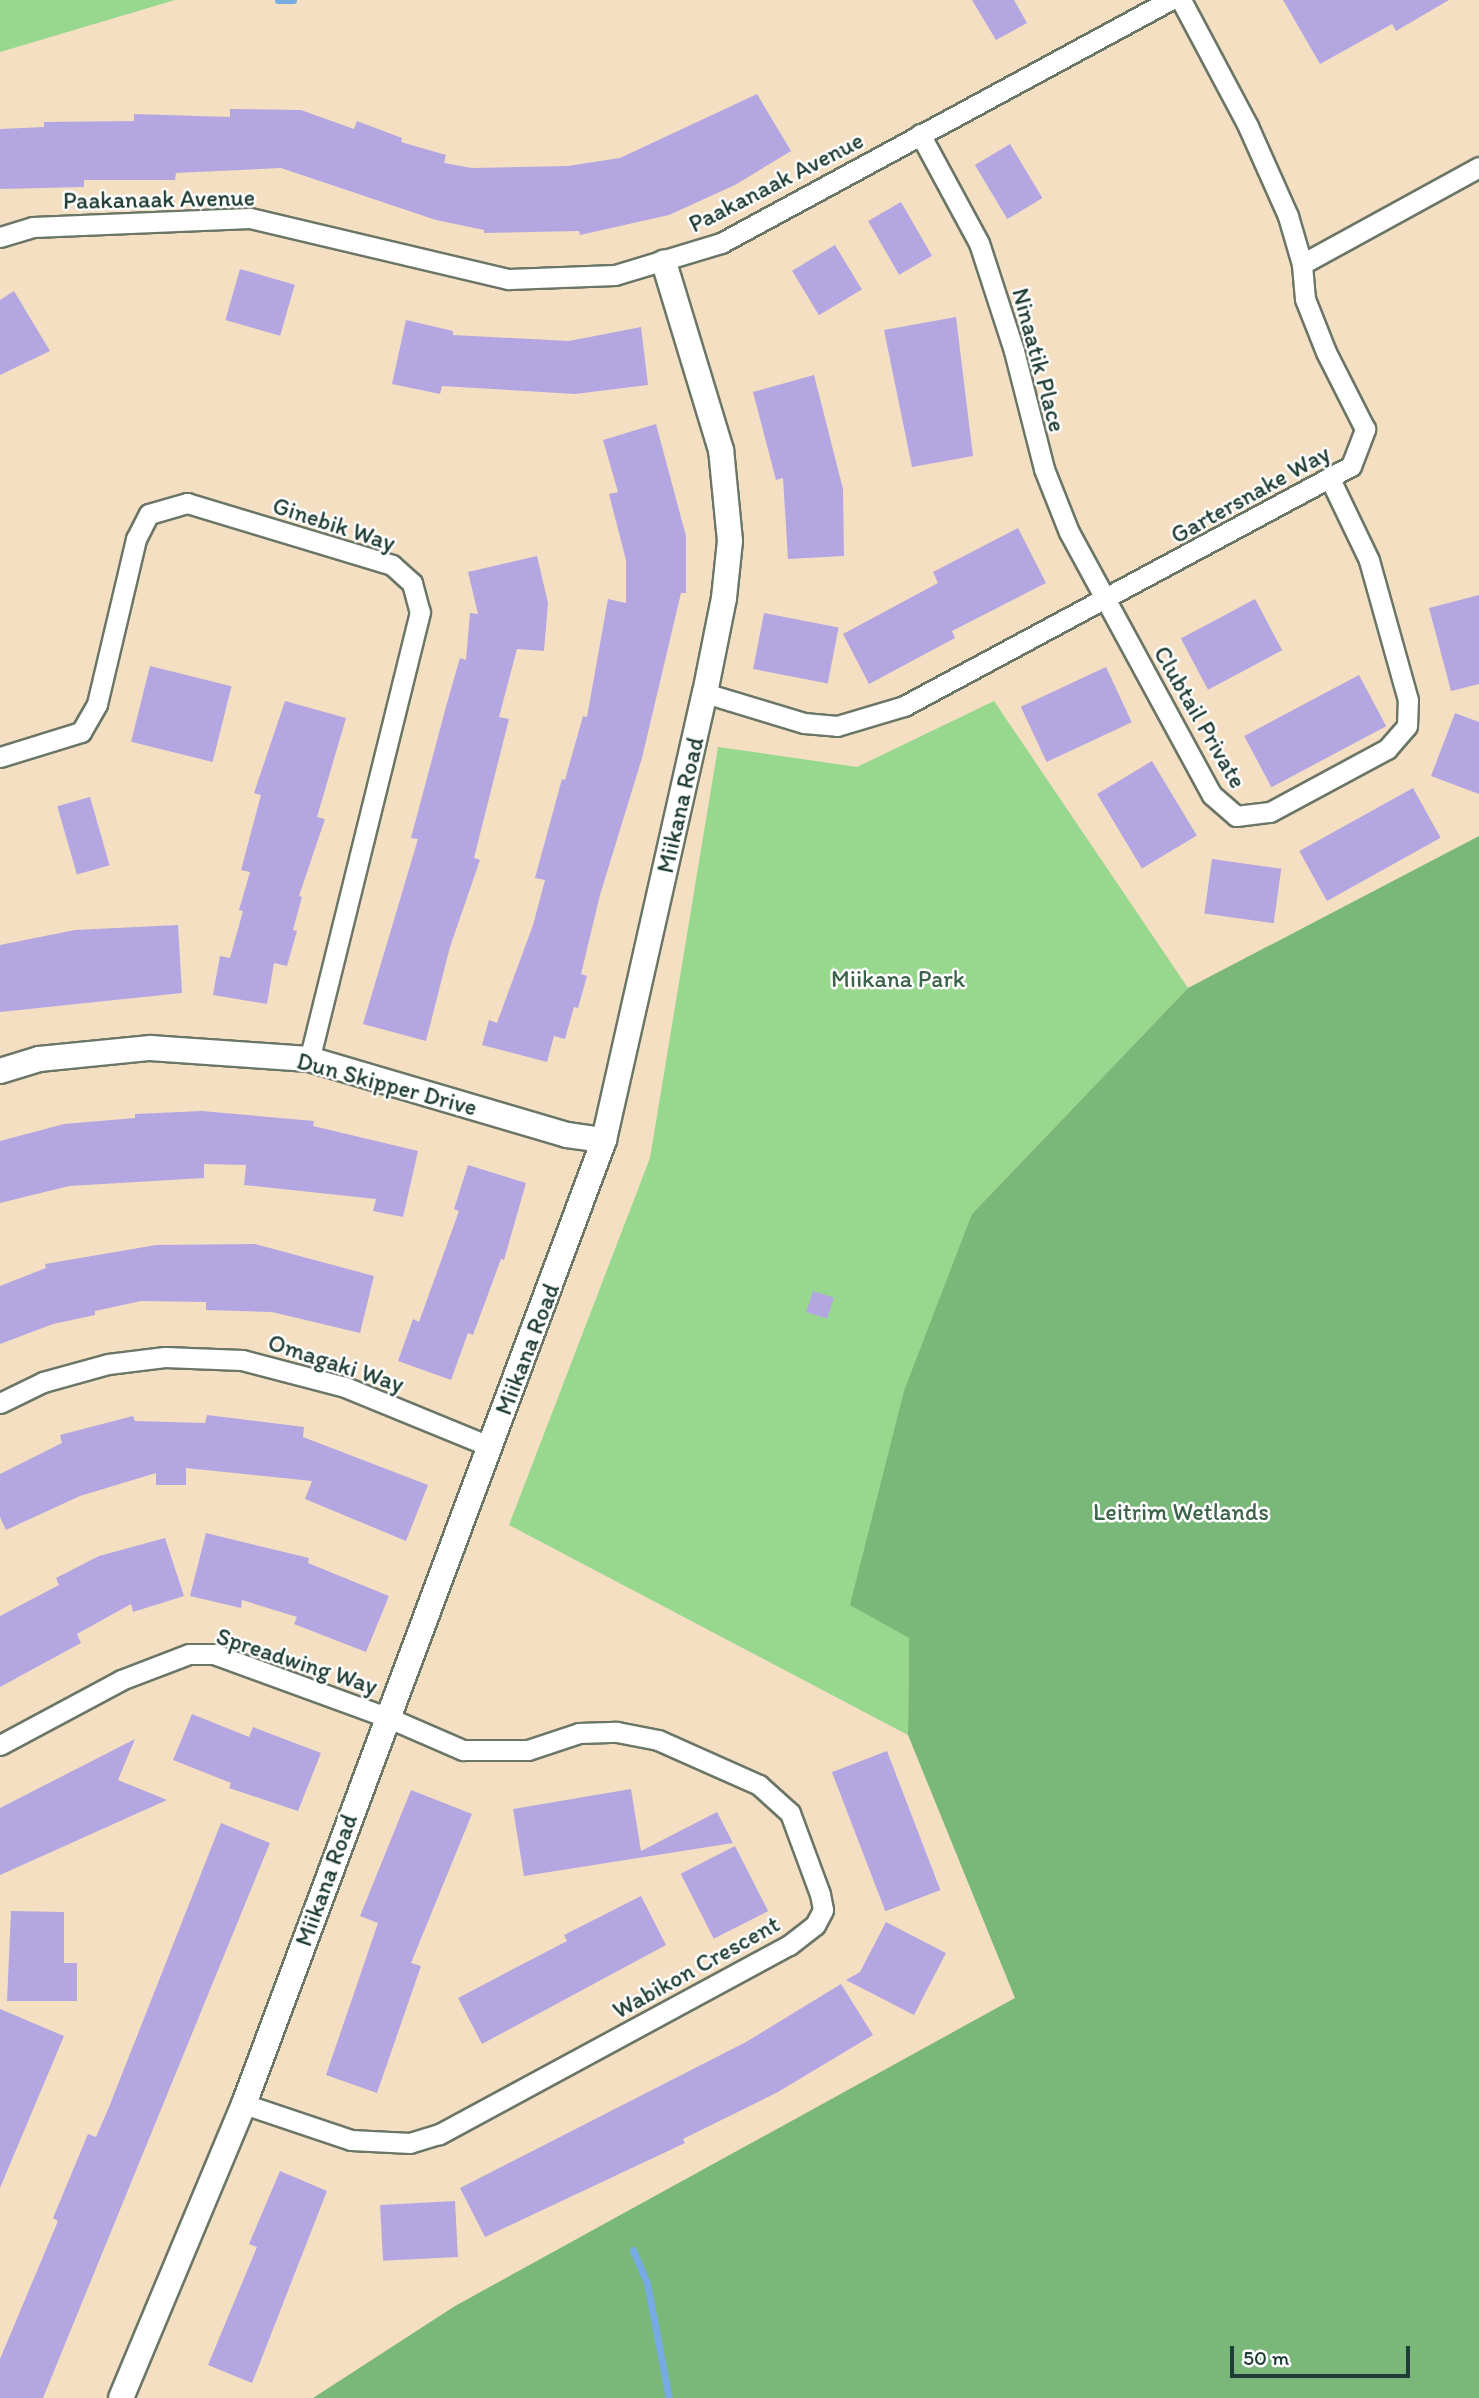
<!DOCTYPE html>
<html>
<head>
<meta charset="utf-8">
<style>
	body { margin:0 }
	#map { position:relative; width:1479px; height:2398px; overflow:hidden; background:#f4dfc3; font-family:Itim,sans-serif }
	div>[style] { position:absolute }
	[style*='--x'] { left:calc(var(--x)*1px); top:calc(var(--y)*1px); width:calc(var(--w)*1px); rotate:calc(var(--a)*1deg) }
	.green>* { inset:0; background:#97d78e }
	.forest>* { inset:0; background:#79b879 }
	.stream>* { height:7px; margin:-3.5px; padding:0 3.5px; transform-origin:3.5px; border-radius:3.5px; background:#77abe4 }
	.building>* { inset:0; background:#b4a7e1; transform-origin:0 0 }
	.roads { filter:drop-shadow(2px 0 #6a7666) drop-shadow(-2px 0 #6a7666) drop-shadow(0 2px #6a7666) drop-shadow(0 -2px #6a7666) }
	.minor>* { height:19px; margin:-9.5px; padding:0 9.5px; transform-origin:9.5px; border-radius:9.5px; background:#fff }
	.tertiary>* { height:24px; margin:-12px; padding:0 12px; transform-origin:12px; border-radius:12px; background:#fff }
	span { translate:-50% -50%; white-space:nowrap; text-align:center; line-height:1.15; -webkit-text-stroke:5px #fff; paint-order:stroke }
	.street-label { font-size:24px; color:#1f3d34 }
	.park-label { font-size:24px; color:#3d644a }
	.scale { position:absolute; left:1230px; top:2346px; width:180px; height:32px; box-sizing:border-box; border:4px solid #1f3d34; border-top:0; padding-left:9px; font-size:21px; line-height:24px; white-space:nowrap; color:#1f3d34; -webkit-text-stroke:5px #fff; paint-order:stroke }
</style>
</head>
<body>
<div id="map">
	<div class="green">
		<div style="clip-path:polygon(0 0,175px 0,0 52px)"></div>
		<div style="clip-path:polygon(994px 701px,1188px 988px,972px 1214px,909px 1637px,908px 1735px,509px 1525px,650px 1158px,718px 747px,857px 767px)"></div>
	</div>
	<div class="forest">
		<div style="clip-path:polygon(1479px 836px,1479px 2398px,313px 2398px,455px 2306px,1015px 1998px,908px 1735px,909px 1638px,850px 1605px,904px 1391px,972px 1214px,1188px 988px)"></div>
	</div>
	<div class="stream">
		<div style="--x:278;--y:0;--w:15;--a:0"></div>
		<div style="--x:633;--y:2250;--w:36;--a:67"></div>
		<div style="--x:647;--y:2283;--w:117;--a:79.2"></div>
	</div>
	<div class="building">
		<div style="clip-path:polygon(972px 0,1014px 0,1027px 23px,996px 40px)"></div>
		<div style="clip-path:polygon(1283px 0,1449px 0,1396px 31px,1392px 24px,1320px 64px)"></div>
		<div style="clip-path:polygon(757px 94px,791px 151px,735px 185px,669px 215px,580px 235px,579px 231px,484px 233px,484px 230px,436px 220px,281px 168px,176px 173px,175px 180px,84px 180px,84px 187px,0 189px,0 129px,44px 127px,44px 122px,134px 121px,134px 114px,230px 117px,230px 109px,301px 110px,354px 129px,357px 121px,402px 138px,401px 142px,446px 155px,444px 163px,472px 168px,568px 166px,620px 158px)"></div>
		<div style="left:1010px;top:144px;width:63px;height:41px;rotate:59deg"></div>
		<div style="left:901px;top:202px;width:62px;height:38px;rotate:60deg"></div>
		<div style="left:835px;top:245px;width:52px;height:50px;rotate:59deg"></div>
		<div style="left:240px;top:269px;width:57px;height:53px;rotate:16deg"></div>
		<div style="clip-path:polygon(14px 291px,50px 351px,0 375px,0 300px)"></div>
		<div style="clip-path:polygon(956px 317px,973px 456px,912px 467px,884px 330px)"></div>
		<div style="clip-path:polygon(406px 320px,453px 331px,453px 335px,569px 341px,641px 327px,648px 385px,575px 394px,442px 386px,440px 394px,392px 384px)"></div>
		<div style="clip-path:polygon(814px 375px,843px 489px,844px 556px,788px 559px,783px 478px,776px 480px,753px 392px)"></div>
		<div style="clip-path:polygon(656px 424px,686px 536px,686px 593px,681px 593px,642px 758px,600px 895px,581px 974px,587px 976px,578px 1008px,574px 1007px,565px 1039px,554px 1036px,547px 1062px,482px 1045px,489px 1020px,497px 1023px,533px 925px,545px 880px,535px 878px,562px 779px,565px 780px,583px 716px,587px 717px,608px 599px,626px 603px,626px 560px,609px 494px,618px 492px,603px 440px)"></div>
		<div style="clip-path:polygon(1018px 528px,1046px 583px,952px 631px,955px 638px,869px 684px,843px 634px,938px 583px,933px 572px)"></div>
		<div style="clip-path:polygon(537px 556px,548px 603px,544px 651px,517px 649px,499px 717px,509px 719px,474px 858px,480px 860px,450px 947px,426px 1041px,363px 1024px,418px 839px,411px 838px,447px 703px,460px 658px,466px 660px,470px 613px,478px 614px,468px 572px)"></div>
		<div style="clip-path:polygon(1479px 595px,1479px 684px,1451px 691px,1429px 608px)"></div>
		<div style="left:1255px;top:599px;width:58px;height:84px;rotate:62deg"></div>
		<div style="left:764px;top:613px;width:76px;height:57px;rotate:11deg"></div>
		<div style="left:150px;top:666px;width:84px;height:78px;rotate:14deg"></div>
		<div style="left:1106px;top:667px;width:61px;height:94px;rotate:65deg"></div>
		<div style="left:1359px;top:675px;width:58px;height:130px;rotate:62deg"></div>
		<div style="clip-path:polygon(285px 701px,346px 718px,317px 817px,325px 819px,299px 896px,302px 897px,293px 930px,297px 931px,287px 966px,274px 963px,267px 1004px,213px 995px,220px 956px,230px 958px,243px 911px,239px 910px,250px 872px,241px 870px,261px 795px,254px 793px)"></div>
		<div style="clip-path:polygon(1455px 713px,1479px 722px,1479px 794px,1431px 776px)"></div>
		<div style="left:1152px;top:761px;width:87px;height:64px;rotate:59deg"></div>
		<div style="left:1413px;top:788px;width:57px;height:130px;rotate:61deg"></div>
		<div style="left:90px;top:797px;width:71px;height:34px;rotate:74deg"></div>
		<div style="left:1212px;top:859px;width:70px;height:55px;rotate:8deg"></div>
		<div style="clip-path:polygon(178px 925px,182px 993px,0 1012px,0 945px,75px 930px)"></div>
		<div style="clip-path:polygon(202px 1111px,314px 1121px,313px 1126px,418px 1151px,403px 1217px,373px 1211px,376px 1199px,244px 1185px,246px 1165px,204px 1164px,204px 1178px,69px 1186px,0 1203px,0 1141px,64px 1124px,135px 1118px,135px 1114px)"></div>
		<div style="clip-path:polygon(468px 1165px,526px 1183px,504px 1260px,501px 1259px,473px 1335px,468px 1333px,451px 1380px,398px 1361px,413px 1319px,419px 1322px,441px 1261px,459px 1211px,454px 1209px)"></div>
		<div style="clip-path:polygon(255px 1244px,374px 1276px,360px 1333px,272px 1312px,206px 1310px,206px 1302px,141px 1301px,95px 1311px,95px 1315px,53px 1324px,0 1344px,0 1286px,46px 1268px,45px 1264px,156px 1245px)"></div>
		<div style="left:813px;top:1291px;width:22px;height:22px;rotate:18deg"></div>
		<div style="clip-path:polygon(207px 1415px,304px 1427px,303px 1437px,428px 1485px,406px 1541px,305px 1499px,312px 1481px,186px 1468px,186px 1485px,156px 1485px,156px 1473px,80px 1496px,6px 1530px,0 1517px,0 1474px,62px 1443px,60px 1435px,133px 1416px,135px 1421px,205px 1423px)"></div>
		<div style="clip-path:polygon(206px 1533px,309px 1558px,308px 1563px,389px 1596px,366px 1652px,294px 1624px,297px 1617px,242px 1600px,241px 1608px,190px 1596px)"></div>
		<div style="clip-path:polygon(165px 1538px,184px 1596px,133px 1612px,131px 1604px,77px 1634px,81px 1643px,0 1687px,0 1616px,59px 1585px,56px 1578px,99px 1556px)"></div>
		<div style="clip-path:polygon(192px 1714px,249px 1737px,253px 1727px,321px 1753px,298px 1811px,229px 1788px,231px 1783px,173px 1760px)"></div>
		<div style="clip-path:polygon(135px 1739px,118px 1780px,167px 1800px,0 1875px,0 1808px)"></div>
		<div style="left:887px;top:1751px;width:149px;height:59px;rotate:69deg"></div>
		<div style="clip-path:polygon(631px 1789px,641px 1851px,717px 1812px,733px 1843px,524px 1876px,513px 1809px)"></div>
		<div style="clip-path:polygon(411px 1790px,472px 1814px,411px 1963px,421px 1966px,377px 2093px,326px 2075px,378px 1923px,360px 1916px)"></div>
		<div style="clip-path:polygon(221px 1823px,270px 1843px,43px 2398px,0 2398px,0 2359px,58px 2221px,53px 2218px,88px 2134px,96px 2137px,109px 2107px)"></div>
		<div style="left:735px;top:1846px;width:73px;height:61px;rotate:63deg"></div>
		<div style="clip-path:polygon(641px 1896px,666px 1945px,482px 2044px,458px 1998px,567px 1941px,564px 1935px)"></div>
		<div style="clip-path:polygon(11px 1911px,64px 1912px,64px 1963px,77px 1963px,77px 2001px,7px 2001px)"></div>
		<div style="clip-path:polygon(886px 1922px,946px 1953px,914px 2015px,846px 1980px,860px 1972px)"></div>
		<div style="clip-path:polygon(841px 1984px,873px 2035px,778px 2092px,683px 2139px,685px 2143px,485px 2237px,460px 2188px,746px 2042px)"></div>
		<div style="clip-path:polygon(0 2009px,64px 2036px,0 2188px)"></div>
		<div style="clip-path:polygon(280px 2171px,327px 2191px,252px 2383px,208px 2365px,257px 2247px,249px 2244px)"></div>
		<div style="left:455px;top:2201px;width:56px;height:75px;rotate:87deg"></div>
	</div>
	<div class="roads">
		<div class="minor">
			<div style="--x:920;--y:134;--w:124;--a:61.6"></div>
			<div style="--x:979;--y:243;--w:114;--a:72"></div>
			<div style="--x:1014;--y:351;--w:122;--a:75.7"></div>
			<div style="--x:1044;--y:469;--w:68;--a:68.4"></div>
			<div style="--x:1069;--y:532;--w:299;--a:61.5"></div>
			<div style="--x:1212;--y:795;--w:32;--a:41"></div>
			<div style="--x:1236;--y:816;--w:34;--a:-7"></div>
			<div style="--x:1270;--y:812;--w:133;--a:-28.3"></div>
			<div style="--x:1387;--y:749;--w:30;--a:-49"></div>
			<div style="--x:1407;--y:726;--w:26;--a:-88"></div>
			<div style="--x:1408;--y:700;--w:145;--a:-105.6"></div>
			<div style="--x:1369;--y:560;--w:90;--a:-115.7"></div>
			<div style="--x:0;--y:237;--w:34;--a:-17"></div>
			<div style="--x:33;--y:227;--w:217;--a:-2.4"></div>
			<div style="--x:250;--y:218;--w:266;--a:13.3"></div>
			<div style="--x:509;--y:279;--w:106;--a:-2.2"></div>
			<div style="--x:615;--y:275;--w:111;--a:-16.8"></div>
			<div style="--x:721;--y:243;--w:511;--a:-28.42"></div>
			<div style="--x:1302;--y:264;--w:202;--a:-28.7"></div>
			<div style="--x:705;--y:693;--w:103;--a:16.9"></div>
			<div style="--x:804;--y:723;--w:33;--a:5"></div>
			<div style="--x:837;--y:726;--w:70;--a:-16.6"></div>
			<div style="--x:904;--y:706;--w:507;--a:-28.23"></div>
			<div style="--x:1351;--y:466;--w:40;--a:-69"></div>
			<div style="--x:1365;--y:429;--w:86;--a:-116.9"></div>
			<div style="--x:1326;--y:352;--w:57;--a:-111.6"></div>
			<div style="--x:1305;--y:299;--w:35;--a:-95"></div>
			<div style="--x:1302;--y:264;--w:50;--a:-106.3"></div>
			<div style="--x:1288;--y:216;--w:98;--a:-114"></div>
			<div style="--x:1248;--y:126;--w:143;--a:-118"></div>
			<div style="--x:0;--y:757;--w:85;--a:-17.2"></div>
			<div style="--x:81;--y:732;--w:32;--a:-60"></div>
			<div style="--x:97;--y:704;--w:170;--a:-76.7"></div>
			<div style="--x:136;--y:539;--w:28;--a:-63"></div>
			<div style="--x:149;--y:514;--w:40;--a:-16"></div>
			<div style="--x:187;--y:503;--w:214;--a:16.8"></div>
			<div style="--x:392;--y:565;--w:27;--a:42"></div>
			<div style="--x:412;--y:583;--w:30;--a:75"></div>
			<div style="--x:420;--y:612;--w:461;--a:103.9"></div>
			<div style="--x:0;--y:1403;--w:48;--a:-26"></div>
			<div style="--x:43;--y:1382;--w:67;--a:-15.5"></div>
			<div style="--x:108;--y:1364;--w:57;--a:-7"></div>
			<div style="--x:165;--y:1357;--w:77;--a:2.2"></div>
			<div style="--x:242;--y:1360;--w:106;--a:14.7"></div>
			<div style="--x:345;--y:1387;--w:156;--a:22.3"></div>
			<div style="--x:0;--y:1745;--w:137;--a:-28.2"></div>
			<div style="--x:121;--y:1680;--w:73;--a:-20.9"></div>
			<div style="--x:189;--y:1654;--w:25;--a:0"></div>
			<div style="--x:214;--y:1654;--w:186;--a:20.1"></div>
			<div style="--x:389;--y:1718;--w:81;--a:23.4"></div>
			<div style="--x:463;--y:1750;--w:65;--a:0"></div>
			<div style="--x:528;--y:1750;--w:54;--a:-18.4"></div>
			<div style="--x:579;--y:1733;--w:38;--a:-2"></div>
			<div style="--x:617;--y:1732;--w:42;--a:11"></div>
			<div style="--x:658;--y:1740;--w:111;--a:24"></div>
			<div style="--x:759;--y:1785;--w:42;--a:42.1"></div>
			<div style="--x:790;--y:1813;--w:86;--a:69.7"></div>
			<div style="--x:820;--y:1894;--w:16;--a:79"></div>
			<div style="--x:823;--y:1910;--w:17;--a:118"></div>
			<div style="--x:815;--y:1925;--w:33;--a:142"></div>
			<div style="--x:789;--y:1945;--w:398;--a:151.6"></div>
			<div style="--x:439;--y:2134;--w:30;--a:163"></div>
			<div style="--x:410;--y:2143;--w:59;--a:-177.1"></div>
			<div style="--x:351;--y:2140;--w:113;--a:-161.4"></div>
		</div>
		<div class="tertiary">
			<div style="--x:0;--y:1071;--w:41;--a:-17.1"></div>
			<div style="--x:39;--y:1059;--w:112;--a:-5.7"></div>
			<div style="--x:150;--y:1048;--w:159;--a:4"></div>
			<div style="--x:309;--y:1059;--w:269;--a:16.4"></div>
			<div style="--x:567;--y:1135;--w:37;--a:8"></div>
			<div style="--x:121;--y:2398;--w:319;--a:-67.3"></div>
			<div style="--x:244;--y:2104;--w:1029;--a:-69.52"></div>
			<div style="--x:604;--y:1140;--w:458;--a:-77.3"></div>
			<div style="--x:705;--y:693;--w:97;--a:-78.7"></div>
			<div style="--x:724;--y:598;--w:57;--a:-84"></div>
			<div style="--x:730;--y:541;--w:91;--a:-95.6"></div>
			<div style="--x:721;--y:450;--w:196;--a:-106.9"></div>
		</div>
	</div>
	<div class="street-label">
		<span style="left:776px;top:182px;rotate:-27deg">Paakanaak Avenue</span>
		<span style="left:159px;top:199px;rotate:-1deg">Paakanaak Avenue</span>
		<span style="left:1039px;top:360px;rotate:75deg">Ninaatik Place</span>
		<span style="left:1250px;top:494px;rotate:-29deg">Gartersnake Way</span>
		<span style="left:334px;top:524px;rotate:18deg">Ginebik Way</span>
		<span style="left:1200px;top:717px;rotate:60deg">Clubtail Private</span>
		<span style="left:680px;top:805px;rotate:-77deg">Miikana Road</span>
		<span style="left:387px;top:1084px;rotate:15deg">Dun Skipper Drive</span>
		<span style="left:527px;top:1349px;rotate:-69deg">Miikana Road</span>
		<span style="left:336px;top:1363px;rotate:18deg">Omagaki Way</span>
		<span style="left:297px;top:1661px;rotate:18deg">Spreadwing Way</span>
		<span style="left:326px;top:1880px;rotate:-70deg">Miikana Road</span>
		<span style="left:696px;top:1967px;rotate:-29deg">Wabikon Crescent</span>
	</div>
	<div class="park-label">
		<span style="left:898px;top:979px">Miikana Park</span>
		<span style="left:1181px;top:1512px">Leitrim Wetlands</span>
	</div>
	<div class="scale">50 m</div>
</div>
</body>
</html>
